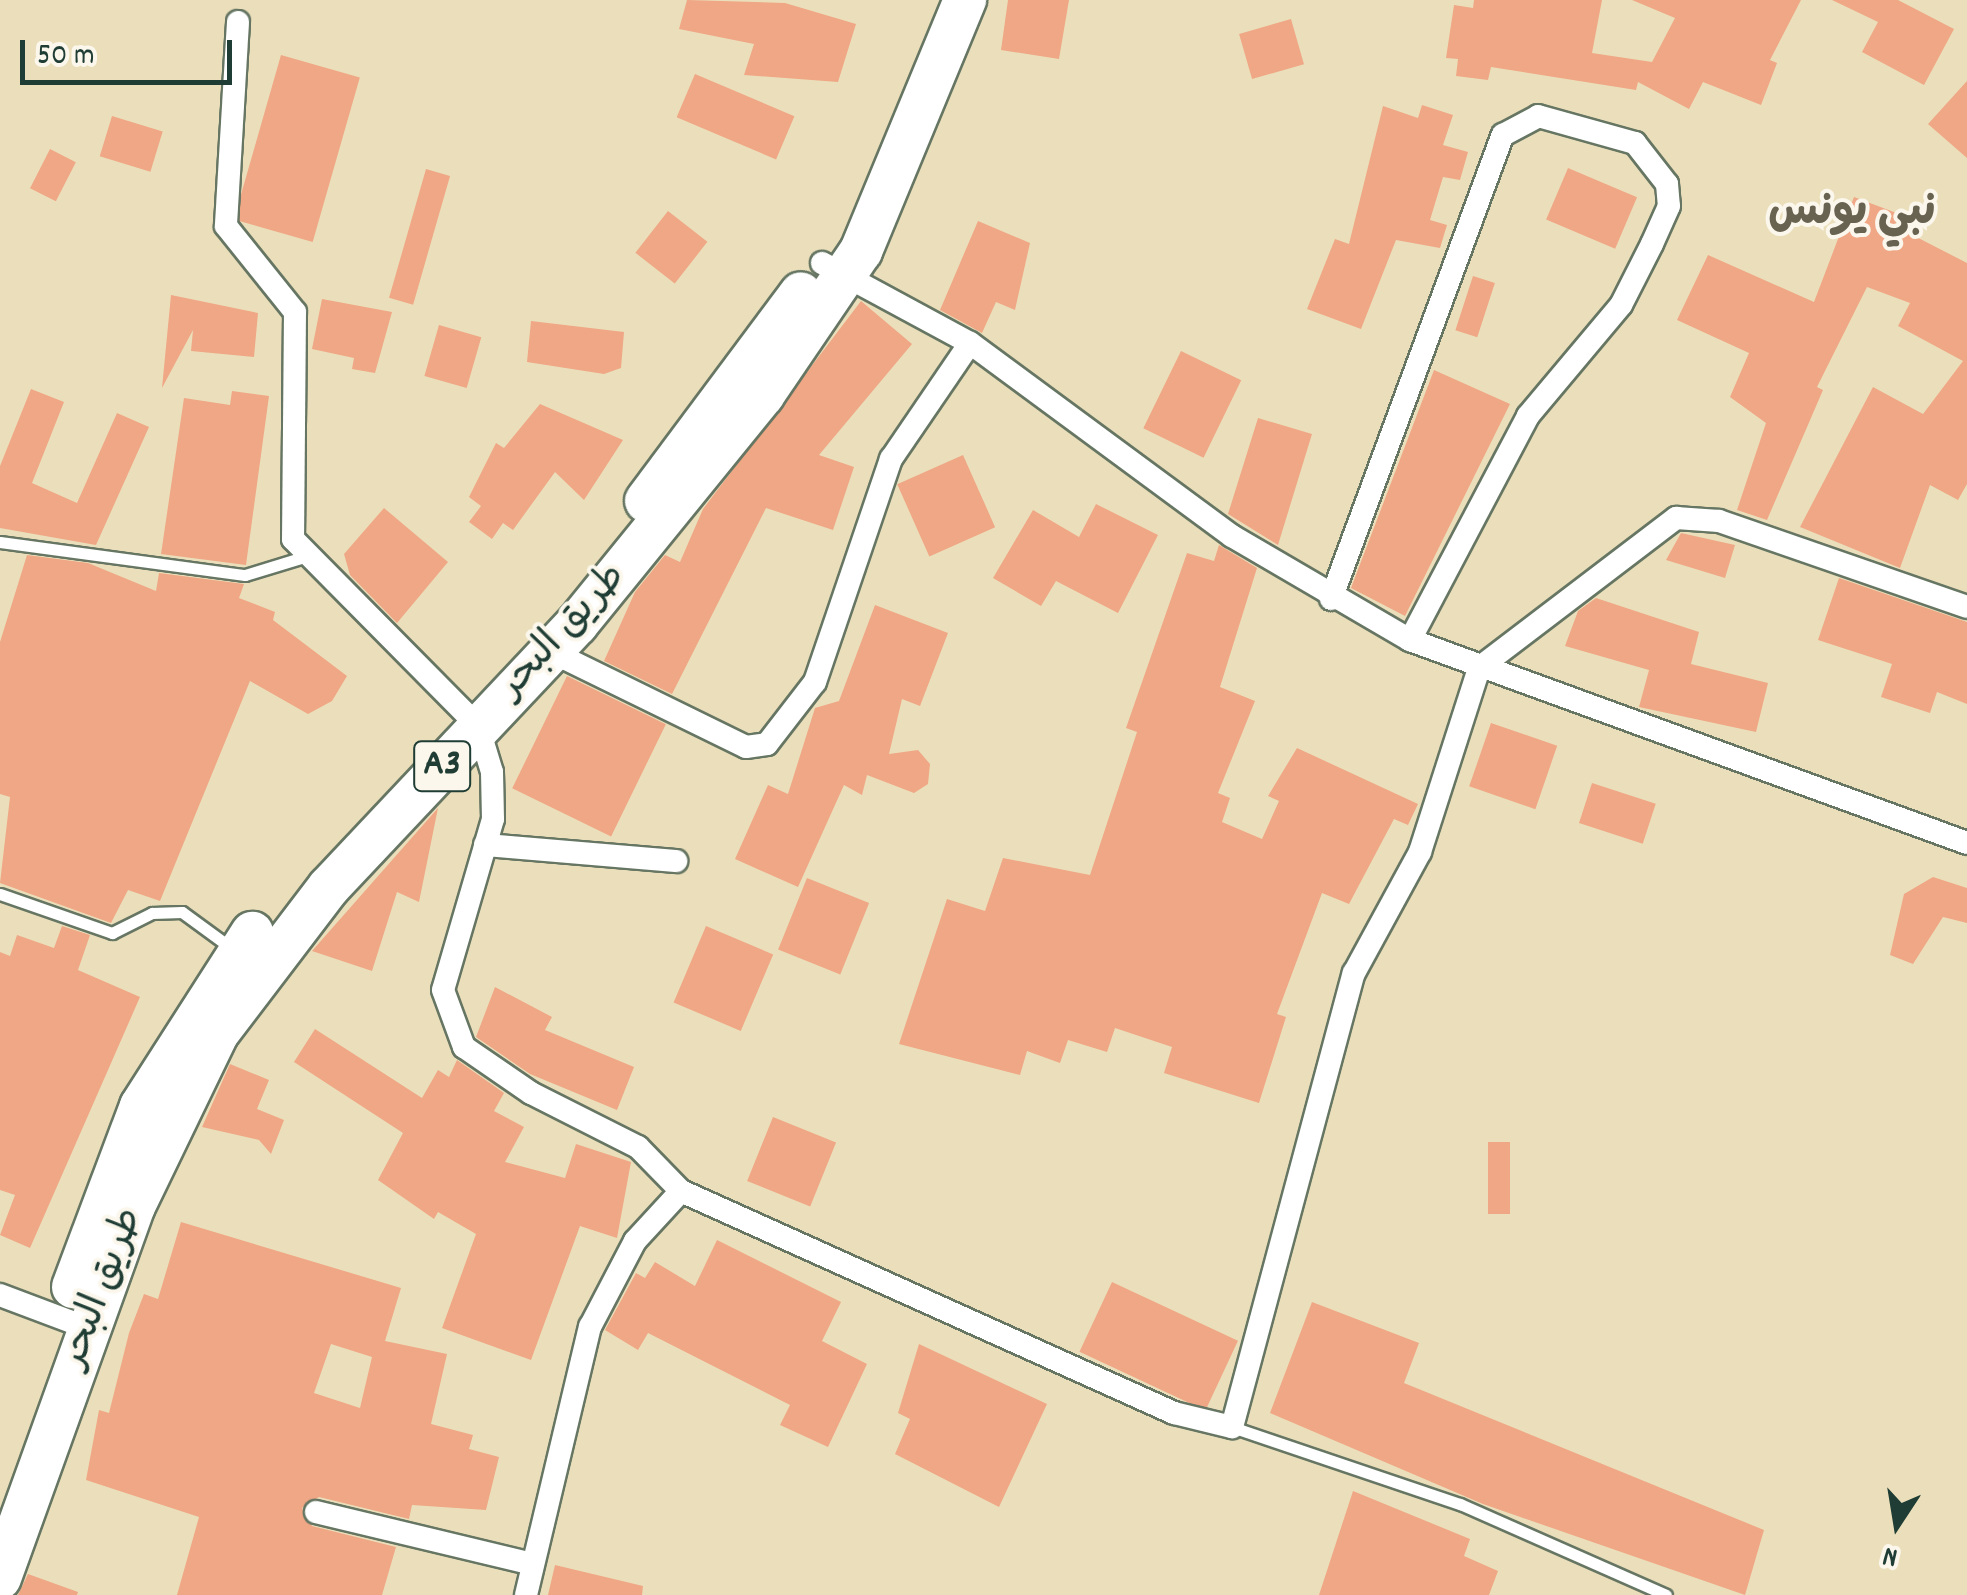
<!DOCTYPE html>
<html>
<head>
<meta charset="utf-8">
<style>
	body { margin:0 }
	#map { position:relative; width:1967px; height:1595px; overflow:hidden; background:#ebdfbb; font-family:Dekko,"Playpen Sans Arabic",sans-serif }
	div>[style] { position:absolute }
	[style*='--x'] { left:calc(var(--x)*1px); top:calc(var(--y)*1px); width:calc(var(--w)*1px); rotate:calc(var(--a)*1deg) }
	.building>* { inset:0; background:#efa785; transform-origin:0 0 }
	.roads { filter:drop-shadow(2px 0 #667663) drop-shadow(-2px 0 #667663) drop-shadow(0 2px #667663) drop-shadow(0 -2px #667663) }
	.lane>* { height:11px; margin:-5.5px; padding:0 5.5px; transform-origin:5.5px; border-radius:5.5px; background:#fff }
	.street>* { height:22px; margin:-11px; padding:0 11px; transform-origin:11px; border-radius:11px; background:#fff }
	.highway>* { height:42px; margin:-21px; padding:0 21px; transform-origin:21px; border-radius:21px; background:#fff }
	span { translate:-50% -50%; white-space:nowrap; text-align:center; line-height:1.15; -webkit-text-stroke:8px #fbf7ec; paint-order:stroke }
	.shield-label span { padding:2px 8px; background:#fbf7ec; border:2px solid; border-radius:8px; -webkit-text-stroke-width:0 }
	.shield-label { font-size:38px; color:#1f3d34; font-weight:700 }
	.street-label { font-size:40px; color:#1f3d34 }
	.quarter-label { font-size:45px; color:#686250; font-weight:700 }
	.north { position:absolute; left:1847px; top:1475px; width:100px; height:100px; -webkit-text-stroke:8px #fbf7ec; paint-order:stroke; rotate:192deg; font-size:28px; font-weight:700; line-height:40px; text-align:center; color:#1f3d34 }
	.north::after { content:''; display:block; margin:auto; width:35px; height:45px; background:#1f3d34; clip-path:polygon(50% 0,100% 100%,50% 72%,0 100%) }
	.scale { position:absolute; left:20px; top:40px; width:212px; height:45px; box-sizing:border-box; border:5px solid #1f3d34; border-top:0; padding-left:12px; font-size:30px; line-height:35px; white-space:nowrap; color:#1f3d34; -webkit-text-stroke:8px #fbf7ec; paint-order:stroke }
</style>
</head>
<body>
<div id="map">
	<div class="building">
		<div style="clip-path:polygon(687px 0,785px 3px,856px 24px,838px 82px,744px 75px,754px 44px,679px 29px)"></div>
		<div style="clip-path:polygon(1008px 0,1069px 0,1059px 59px,1001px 50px)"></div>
		<div style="clip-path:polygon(1474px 0,1602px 0,1592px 53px,1652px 62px,1675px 18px,1632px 0,1801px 0,1770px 60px,1777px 63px,1761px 105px,1703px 82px,1689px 109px,1638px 82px,1636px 90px,1491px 67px,1488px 80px,1456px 76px,1458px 59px,1446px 58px,1454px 5px,1473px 8px)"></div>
		<div style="clip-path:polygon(1832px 0,1898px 0,1954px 29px,1924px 85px,1862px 52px,1878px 22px)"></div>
		<div style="left:1291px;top:19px;width:47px;height:54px;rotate:74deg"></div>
		<div style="left:281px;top:55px;width:82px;height:171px;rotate:16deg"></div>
		<div style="left:695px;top:74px;width:108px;height:47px;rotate:23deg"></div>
		<div style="clip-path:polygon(1967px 81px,1967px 158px,1928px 124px)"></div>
		<div style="clip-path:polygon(1422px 105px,1453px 115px,1443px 145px,1468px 152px,1460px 180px,1443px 177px,1430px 220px,1447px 225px,1440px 248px,1396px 240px,1361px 329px,1307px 309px,1335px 239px,1349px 244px,1383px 106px,1418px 118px)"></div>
		<div style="left:112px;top:116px;width:53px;height:42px;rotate:17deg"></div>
		<div style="left:50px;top:149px;width:29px;height:44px;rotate:27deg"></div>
		<div style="left:1568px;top:168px;width:75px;height:56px;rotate:23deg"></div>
		<div style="left:426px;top:169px;width:25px;height:134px;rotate:16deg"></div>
		<div style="clip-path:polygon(1854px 197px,1899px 214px,1895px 226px,1967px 263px,1967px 484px,1958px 500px,1930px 485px,1900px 568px,1800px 527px,1873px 387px,1923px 414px,1963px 361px,1898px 326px,1910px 303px,1867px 287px,1817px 387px,1823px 390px,1767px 520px,1737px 510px,1766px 423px,1730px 397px,1749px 353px,1677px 320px,1708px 255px,1814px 302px)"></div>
		<div style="left:668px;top:211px;width:50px;height:53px;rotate:38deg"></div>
		<div style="clip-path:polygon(978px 221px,1030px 243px,1015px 310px,996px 302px,982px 333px,940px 310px)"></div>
		<div style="left:1473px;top:276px;width:23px;height:57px;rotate:18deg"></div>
		<div style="clip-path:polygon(171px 295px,258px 313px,254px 357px,191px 351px,193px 330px,162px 388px)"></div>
		<div style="clip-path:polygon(322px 299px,392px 312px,375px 373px,352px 369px,354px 358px,312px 349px)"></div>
		<div style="clip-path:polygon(861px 301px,912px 344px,819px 455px,854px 467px,833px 530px,766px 508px,672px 694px,604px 661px,635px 592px,665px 555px,680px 562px,703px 509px)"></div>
		<div style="clip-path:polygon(531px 321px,624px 332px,621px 368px,604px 374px,527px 362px)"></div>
		<div style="left:439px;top:325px;width:44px;height:53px;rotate:16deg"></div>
		<div style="left:1181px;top:351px;width:67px;height:86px;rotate:26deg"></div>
		<div style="clip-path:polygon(1434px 370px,1510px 404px,1405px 616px,1351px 588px)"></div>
		<div style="clip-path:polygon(31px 389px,64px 402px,32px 483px,77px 503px,117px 413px,149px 427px,96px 545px,0 528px,0 466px)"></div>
		<div style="clip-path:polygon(232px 391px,269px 396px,246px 565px,161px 554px,184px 398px,230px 405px)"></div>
		<div style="clip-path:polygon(540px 404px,623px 440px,584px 500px,555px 472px,513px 530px,503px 523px,492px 539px,469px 522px,481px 506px,469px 497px,496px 443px,504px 448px)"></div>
		<div style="clip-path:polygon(1258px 418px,1312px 434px,1278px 545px,1228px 514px)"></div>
		<div style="left:963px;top:455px;width:79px;height:72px;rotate:66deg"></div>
		<div style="clip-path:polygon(1096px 504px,1158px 535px,1118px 613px,1056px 581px,1041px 606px,993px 578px,1033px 510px,1079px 537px)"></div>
		<div style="clip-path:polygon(384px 508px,448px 562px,397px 623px,350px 575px,344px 554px)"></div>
		<div style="clip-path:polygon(1681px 533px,1735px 545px,1725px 578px,1666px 560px)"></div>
		<div style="clip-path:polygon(1219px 545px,1257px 568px,1220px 687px,1255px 701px,1218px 793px,1230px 798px,1222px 822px,1262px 839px,1279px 801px,1268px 796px,1297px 748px,1418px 804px,1408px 825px,1394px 819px,1349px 904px,1322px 893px,1277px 1014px,1286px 1017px,1259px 1103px,1164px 1073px,1172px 1047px,1115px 1028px,1107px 1052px,1068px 1040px,1060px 1063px,1027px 1051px,1020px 1075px,899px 1044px,947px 899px,985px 911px,1003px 858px,1090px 875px,1137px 732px,1126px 728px,1187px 553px,1214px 561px)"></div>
		<div style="clip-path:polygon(27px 555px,88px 563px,156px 591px,159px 573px,244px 584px,239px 598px,275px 612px,273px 620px,347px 676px,332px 701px,308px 714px,250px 681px,160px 901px,128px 890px,111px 923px,0 883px,10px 797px,0 794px,0 642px)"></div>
		<div style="clip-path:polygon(1839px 578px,1967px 622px,1967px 704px,1937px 692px,1930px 713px,1881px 697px,1892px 664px,1818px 640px)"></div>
		<div style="clip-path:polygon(1596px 598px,1699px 632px,1691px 664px,1768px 683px,1756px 732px,1639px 707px,1649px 670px,1565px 646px,1578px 611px)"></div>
		<div style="clip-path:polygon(875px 605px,948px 633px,920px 706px,902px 699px,889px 754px,918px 750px,930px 764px,928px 784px,914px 793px,867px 775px,862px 795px,844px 785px,798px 887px,735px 859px,768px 785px,788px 794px,815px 708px,839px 701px)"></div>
		<div style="left:567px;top:676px;width:110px;height:125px;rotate:26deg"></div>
		<div style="left:1491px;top:723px;width:70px;height:67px;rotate:19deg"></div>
		<div style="left:1592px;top:783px;width:67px;height:42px;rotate:18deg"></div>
		<div style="clip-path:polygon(438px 808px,419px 902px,397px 892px,372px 971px,312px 951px)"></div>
		<div style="clip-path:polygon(1933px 877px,1967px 888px,1967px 923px,1943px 917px,1913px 964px,1890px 955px,1904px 894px)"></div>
		<div style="left:807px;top:878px;width:67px;height:77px;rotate:22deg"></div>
		<div style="clip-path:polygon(62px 926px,90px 935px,78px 970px,140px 997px,30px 1248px,0 1235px,15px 1195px,0 1190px,0 952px,10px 956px,17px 935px,54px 948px)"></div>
		<div style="left:706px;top:926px;width:73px;height:83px;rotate:23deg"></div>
		<div style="clip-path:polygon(495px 987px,552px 1017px,545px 1030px,634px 1067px,617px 1110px,530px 1074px,476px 1037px)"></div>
		<div style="clip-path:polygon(315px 1029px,422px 1098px,438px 1070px,449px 1077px,457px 1060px,504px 1093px,494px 1111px,524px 1127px,505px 1162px,565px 1178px,576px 1144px,631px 1162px,617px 1238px,580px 1226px,531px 1360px,442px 1328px,476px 1234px,438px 1212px,434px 1219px,378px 1180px,403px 1133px,294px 1062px)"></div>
		<div style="clip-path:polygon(230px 1064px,269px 1080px,257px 1109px,284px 1120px,271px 1154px,259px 1140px,202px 1127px)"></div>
		<div style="left:773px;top:1117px;width:68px;height:69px;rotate:22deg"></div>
		<div style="left:1488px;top:1142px;width:22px;height:72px"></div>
		<div style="clip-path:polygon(evenodd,181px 1222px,401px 1288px,385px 1341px,447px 1354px,431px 1424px,473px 1435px,469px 1449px,499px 1457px,486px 1510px,412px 1505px,409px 1519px,319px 1497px,302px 1508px,312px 1526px,396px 1547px,382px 1595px,177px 1595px,199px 1517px,86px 1480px,99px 1410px,109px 1413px,129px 1333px,144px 1294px,158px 1299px,181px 1222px,331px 1344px,372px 1357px,360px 1408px,314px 1393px,331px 1344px)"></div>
		<div style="clip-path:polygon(717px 1240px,841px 1302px,822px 1341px,867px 1364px,828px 1447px,780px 1425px,790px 1405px,648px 1333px,638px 1350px,605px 1330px,636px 1273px,645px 1278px,655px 1262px,695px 1286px)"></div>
		<div style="left:1112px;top:1282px;width:139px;height:77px;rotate:25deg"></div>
		<div style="clip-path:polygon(1312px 1302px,1419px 1343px,1404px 1383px,1764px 1530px,1745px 1595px,1483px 1504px,1270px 1413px)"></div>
		<div style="clip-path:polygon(919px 1344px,1047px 1404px,999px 1507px,895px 1454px,910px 1419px,898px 1413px)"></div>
		<div style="clip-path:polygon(1353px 1491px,1470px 1539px,1464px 1556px,1498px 1571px,1489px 1595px,1319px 1595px)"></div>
		<div style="clip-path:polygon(555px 1565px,643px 1586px,642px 1595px,548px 1595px)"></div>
		<div style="clip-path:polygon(28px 1574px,78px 1592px,77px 1595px,18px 1595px)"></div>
	</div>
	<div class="roads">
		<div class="lane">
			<div style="--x:0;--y:542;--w:247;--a:7.7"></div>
			<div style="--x:245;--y:575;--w:62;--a:-17"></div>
			<div style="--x:0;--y:894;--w:119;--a:19.2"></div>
			<div style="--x:112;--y:933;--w:45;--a:-26.6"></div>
			<div style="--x:152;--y:913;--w:30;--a:-2"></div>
			<div style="--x:182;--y:912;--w:64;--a:36.2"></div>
			<div style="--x:1232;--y:1427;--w:241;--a:18.7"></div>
			<div style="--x:1460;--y:1504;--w:225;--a:23.8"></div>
		</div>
		<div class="street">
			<div style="--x:238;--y:22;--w:204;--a:93.4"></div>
			<div style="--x:226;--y:226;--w:110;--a:51.3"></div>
			<div style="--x:295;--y:312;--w:227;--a:90.5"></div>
			<div style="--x:293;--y:539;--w:263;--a:45.3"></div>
			<div style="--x:478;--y:726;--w:48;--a:73.1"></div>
			<div style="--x:492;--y:772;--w:47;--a:88.8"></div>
			<div style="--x:493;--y:819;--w:178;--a:106.3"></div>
			<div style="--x:443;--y:990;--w:61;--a:69.8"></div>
			<div style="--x:464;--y:1047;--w:81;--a:34.5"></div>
			<div style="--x:531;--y:1093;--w:120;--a:26.8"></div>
			<div style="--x:638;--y:1147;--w:62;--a:45.7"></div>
			<div style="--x:681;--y:1191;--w:541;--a:24.24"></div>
			<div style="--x:1174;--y:1413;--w:60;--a:13.6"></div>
			<div style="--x:1232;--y:1427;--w:470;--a:-75"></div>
			<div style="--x:1354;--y:973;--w:138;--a:-61.4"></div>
			<div style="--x:1420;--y:852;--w:193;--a:-72.2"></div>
			<div style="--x:1479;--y:668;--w:248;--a:-37.3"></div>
			<div style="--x:1676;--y:518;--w:43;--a:4"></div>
			<div style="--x:1719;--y:521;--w:262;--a:19.1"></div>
			<div style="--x:822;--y:263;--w:168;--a:28.4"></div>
			<div style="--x:970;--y:343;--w:325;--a:36.4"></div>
			<div style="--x:1232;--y:536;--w:206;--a:30.3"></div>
			<div style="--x:1410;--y:640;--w:593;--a:20.02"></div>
			<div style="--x:1331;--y:599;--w:495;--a:-69.7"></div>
			<div style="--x:1503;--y:135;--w:40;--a:-28"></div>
			<div style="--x:1538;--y:116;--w:101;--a:15.6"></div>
			<div style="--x:1635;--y:143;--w:52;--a:52"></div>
			<div style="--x:1667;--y:184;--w:22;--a:85"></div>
			<div style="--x:1669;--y:206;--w:42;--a:114.1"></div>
			<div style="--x:1652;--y:244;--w:68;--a:116.9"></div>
			<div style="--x:1621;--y:305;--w:145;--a:130"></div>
			<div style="--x:1528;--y:416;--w:253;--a:117.8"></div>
			<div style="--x:550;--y:651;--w:218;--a:26.1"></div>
			<div style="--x:746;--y:747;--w:21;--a:-8"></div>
			<div style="--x:767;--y:744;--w:78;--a:-52.3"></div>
			<div style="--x:815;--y:682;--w:236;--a:-71.2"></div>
			<div style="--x:891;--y:459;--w:140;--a:-55.7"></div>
			<div style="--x:485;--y:845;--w:192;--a:4.8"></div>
			<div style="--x:0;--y:1295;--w:94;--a:20.6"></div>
			<div style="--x:316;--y:1512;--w:222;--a:13.5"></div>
			<div style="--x:526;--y:1595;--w:276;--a:-76.6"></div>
			<div style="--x:590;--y:1327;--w:97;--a:-62.4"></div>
			<div style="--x:635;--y:1241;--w:68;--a:-47.4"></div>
		</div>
		<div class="highway">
			<div style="--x:646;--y:501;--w:259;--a:-53.3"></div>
			<div style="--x:73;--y:1287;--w:193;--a:-69.4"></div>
			<div style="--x:141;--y:1106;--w:206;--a:-57.3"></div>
			<div style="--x:0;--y:1578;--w:395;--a:-70.2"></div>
			<div style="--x:134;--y:1206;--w:191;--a:-64.2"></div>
			<div style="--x:217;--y:1034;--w:185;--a:-52.7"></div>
			<div style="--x:329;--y:887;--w:361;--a:-46.7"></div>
			<div style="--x:577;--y:624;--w:295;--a:-50.9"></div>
			<div style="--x:763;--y:395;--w:174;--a:-55.8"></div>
			<div style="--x:861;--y:251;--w:272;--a:-67.5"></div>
		</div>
	</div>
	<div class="shield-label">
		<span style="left:442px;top:766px">A3</span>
	</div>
	<div class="street-label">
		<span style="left:564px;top:633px;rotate:-47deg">طريق البحر</span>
		<span style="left:104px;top:1289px;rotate:-69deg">طريق البحر</span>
	</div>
	<div class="quarter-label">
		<span style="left:1852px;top:215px">نبي يونس</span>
	</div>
	<div class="north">N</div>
	<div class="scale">50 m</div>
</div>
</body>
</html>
